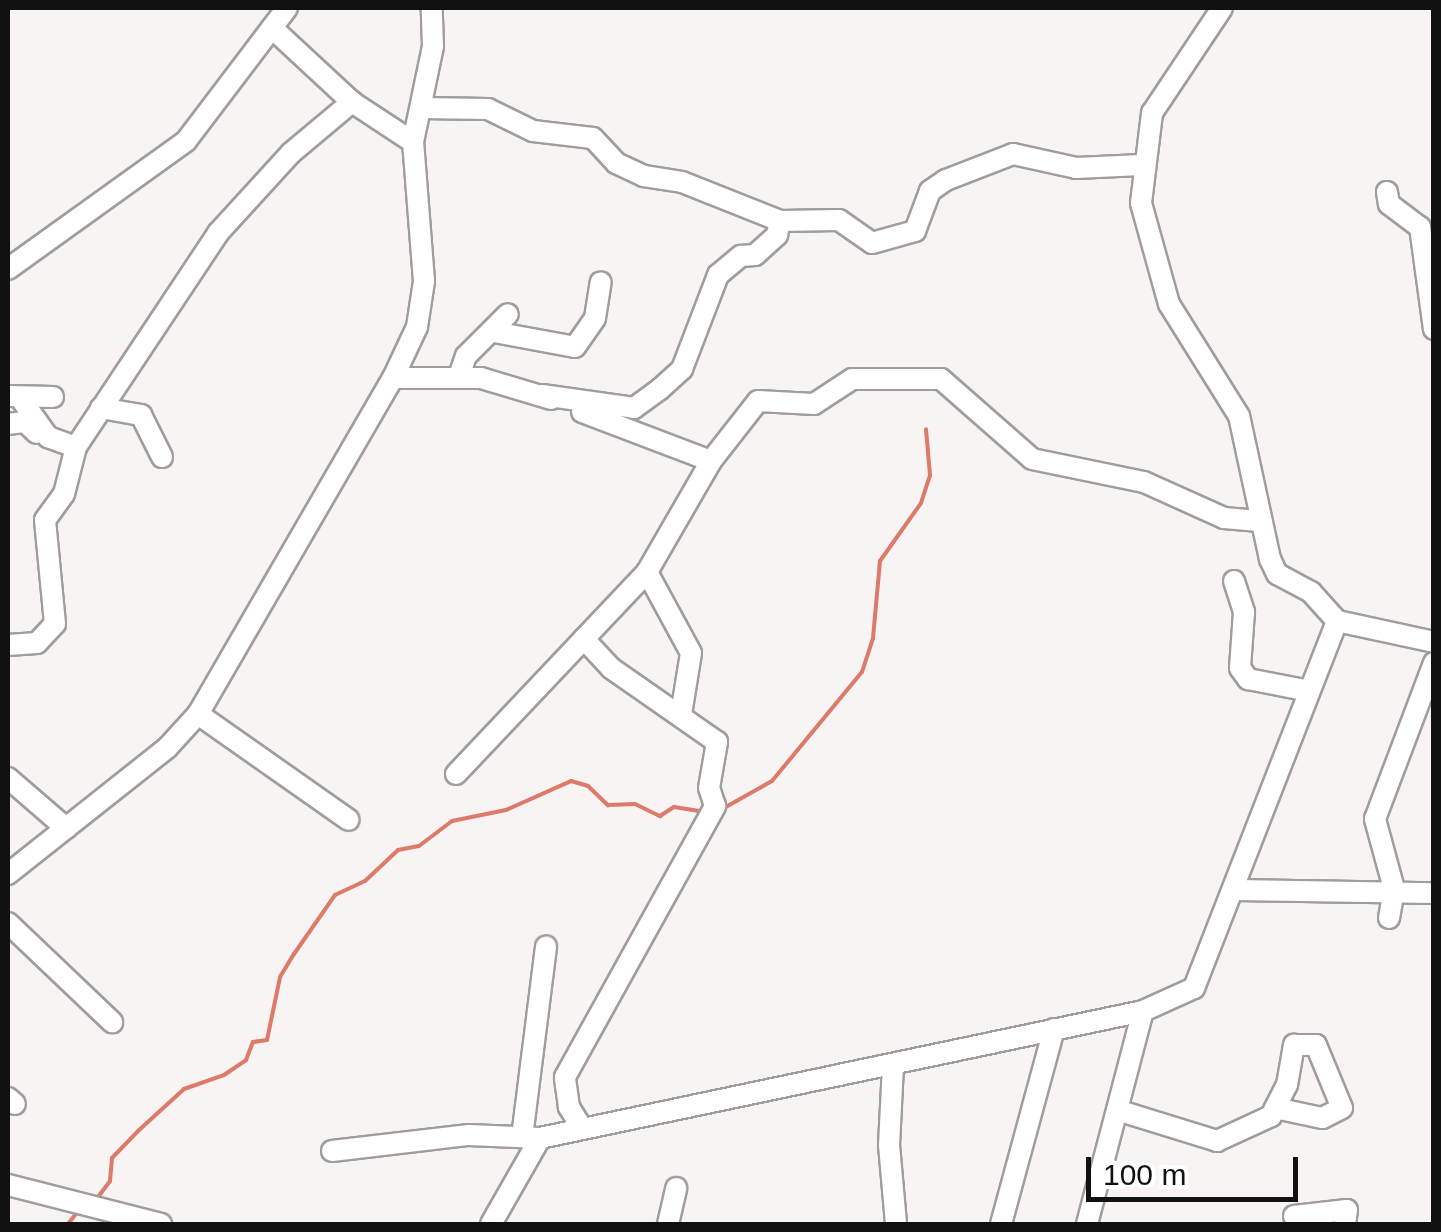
<!DOCTYPE html>
<html>
<head>
<meta charset="utf-8">
<style>
	body { margin:0 }
	#map { position:relative; width:1441px; height:1232px; overflow:hidden; background:#f8f4f3; font-family:Helvetica,sans-serif }
	div>[style] { position:absolute }
	[style*='--x'] { left:calc(var(--x)*1px); top:calc(var(--y)*1px); width:calc(var(--w)*1px); rotate:calc(var(--a)*1deg) }
	.stream>* { height:4px; margin:-2px; padding:0 2px; transform-origin:2px; border-radius:2px; background:#dd7a6a }
	.roads { filter:drop-shadow(2px 0 #a19d9c) drop-shadow(-2px 0 #a19d9c) drop-shadow(0 2px #a19d9c) drop-shadow(0 -2px #a19d9c) }
	.minor>* { height:20px; margin:-10px; padding:0 10px; transform-origin:10px; border-radius:10px; background:#fff }
	span { translate:-50% -50%; white-space:nowrap; text-align:center; line-height:1.15; -webkit-text-stroke:8px #fff; paint-order:stroke }
	.frame { position:absolute; inset:0; border:10px solid #121111; pointer-events:none }
	.scale { position:absolute; left:1086px; top:1157px; width:212px; height:45px; box-sizing:border-box; border:5px solid #121111; border-top:0; padding-left:12px; font-size:30px; line-height:35px; white-space:nowrap; color:#121111; -webkit-text-stroke:8px #fff; paint-order:stroke }
</style>
</head>
<body>
<div id="map">
	<div class="stream">
		<div style="--x:724;--y:808;--w:55;--a:-29.4"></div>
		<div style="--x:772;--y:781;--w:141;--a:-50.5"></div>
		<div style="--x:862;--y:672;--w:36;--a:-72"></div>
		<div style="--x:873;--y:638;--w:77;--a:-84.8"></div>
		<div style="--x:880;--y:561;--w:71;--a:-54.7"></div>
		<div style="--x:921;--y:503;--w:29;--a:-72"></div>
		<div style="--x:930;--y:475;--w:46;--a:-95"></div>
		<div style="--x:95;--y:1201;--w:25;--a:-53"></div>
		<div style="--x:110;--y:1181;--w:23;--a:-85"></div>
		<div style="--x:112;--y:1158;--w:37;--a:-46"></div>
		<div style="--x:138;--y:1131;--w:62;--a:-42.4"></div>
		<div style="--x:184;--y:1089;--w:42;--a:-19.3"></div>
		<div style="--x:224;--y:1075;--w:27;--a:-34"></div>
		<div style="--x:246;--y:1060;--w:19;--a:-69"></div>
		<div style="--x:253;--y:1042;--w:14;--a:-8"></div>
		<div style="--x:267;--y:1040;--w:64;--a:-78.3"></div>
		<div style="--x:280;--y:977;--w:27;--a:-59"></div>
		<div style="--x:294;--y:954;--w:72;--a:-55.2"></div>
		<div style="--x:335;--y:895;--w:33;--a:-25"></div>
		<div style="--x:365;--y:881;--w:45;--a:-43.2"></div>
		<div style="--x:398;--y:850;--w:21;--a:-11"></div>
		<div style="--x:419;--y:846;--w:41;--a:-37.1"></div>
		<div style="--x:452;--y:821;--w:55;--a:-11.5"></div>
		<div style="--x:506;--y:810;--w:71;--a:-24"></div>
		<div style="--x:571;--y:781;--w:18;--a:16"></div>
		<div style="--x:588;--y:786;--w:28;--a:44"></div>
		<div style="--x:608;--y:805;--w:27;--a:-2"></div>
		<div style="--x:635;--y:804;--w:28;--a:26"></div>
		<div style="--x:660;--y:816;--w:17;--a:-33"></div>
		<div style="--x:674;--y:807;--w:32;--a:9"></div>
		<div style="--x:68;--y:1224;--w:18;--a:-52"></div>
	</div>
	<div class="roads">
		<div class="minor">
			<div style="--x:272;--y:28;--w:109;--a:42.8"></div>
			<div style="--x:421;--y:108;--w:67;--a:0.9"></div>
			<div style="--x:488;--y:109;--w:50;--a:26.1"></div>
			<div style="--x:533;--y:131;--w:60;--a:6.7"></div>
			<div style="--x:593;--y:138;--w:34;--a:47"></div>
			<div style="--x:616;--y:163;--w:31;--a:25"></div>
			<div style="--x:644;--y:176;--w:38;--a:9"></div>
			<div style="--x:682;--y:182;--w:105;--a:21.7"></div>
			<div style="--x:780;--y:221;--w:59;--a:-1"></div>
			<div style="--x:839;--y:220;--w:40;--a:34.9"></div>
			<div style="--x:872;--y:243;--w:45;--a:-15.6"></div>
			<div style="--x:915;--y:231;--w:43;--a:-69.4"></div>
			<div style="--x:930;--y:191;--w:19;--a:-35"></div>
			<div style="--x:946;--y:180;--w:72;--a:-21.2"></div>
			<div style="--x:1013;--y:154;--w:65;--a:12.5"></div>
			<div style="--x:1076;--y:168;--w:65;--a:-2.6"></div>
			<div style="--x:1387;--y:192;--w:12;--a:81"></div>
			<div style="--x:1389;--y:204;--w:39;--a:37"></div>
			<div style="--x:1420;--y:227;--w:103;--a:82.2"></div>
			<div style="--x:8;--y:269;--w:219;--a:-35.7"></div>
			<div style="--x:186;--y:141;--w:167;--a:-52.8"></div>
			<div style="--x:494;--y:332;--w:82;--a:10.5"></div>
			<div style="--x:575;--y:347;--w:35;--a:-55"></div>
			<div style="--x:595;--y:318;--w:36;--a:-81"></div>
			<div style="--x:459;--y:376;--w:21;--a:-71"></div>
			<div style="--x:466;--y:356;--w:59;--a:-45"></div>
			<div style="--x:393;--y:378;--w:88;--a:0"></div>
			<div style="--x:481;--y:378;--w:73;--a:16.7"></div>
			<div style="--x:542;--y:395;--w:93;--a:8"></div>
			<div style="--x:634;--y:408;--w:32;--a:-36"></div>
			<div style="--x:660;--y:389;--w:30;--a:-42"></div>
			<div style="--x:682;--y:369;--w:101;--a:-69"></div>
			<div style="--x:718;--y:275;--w:30;--a:-40"></div>
			<div style="--x:741;--y:256;--w:14;--a:-4"></div>
			<div style="--x:755;--y:255;--w:30;--a:-42"></div>
			<div style="--x:777;--y:235;--w:14;--a:-78"></div>
			<div style="--x:9;--y:396;--w:44;--a:1.3"></div>
			<div style="--x:21;--y:399;--w:47;--a:54.6"></div>
			<div style="--x:48;--y:437;--w:30;--a:20"></div>
			<div style="--x:101;--y:408;--w:41;--a:9.9"></div>
			<div style="--x:141;--y:415;--w:47;--a:63.4"></div>
			<div style="--x:582;--y:412;--w:138;--a:20.8"></div>
			<div style="--x:8;--y:424;--w:17;--a:-7"></div>
			<div style="--x:25;--y:422;--w:16;--a:43"></div>
			<div style="--x:647;--y:572;--w:92;--a:61.5"></div>
			<div style="--x:691;--y:653;--w:63;--a:99.2"></div>
			<div style="--x:1234;--y:581;--w:33;--a:72"></div>
			<div style="--x:1244;--y:612;--w:56;--a:94.1"></div>
			<div style="--x:1240;--y:668;--w:14;--a:54"></div>
			<div style="--x:1248;--y:679;--w:62;--a:11.1"></div>
			<div style="--x:1337;--y:621;--w:99;--a:12.2"></div>
			<div style="--x:8;--y:645;--w:29;--a:-4"></div>
			<div style="--x:37;--y:643;--w:26;--a:-47"></div>
			<div style="--x:55;--y:624;--w:104;--a:-95.5"></div>
			<div style="--x:45;--y:520;--w:32;--a:-54"></div>
			<div style="--x:64;--y:494;--w:49;--a:-75.7"></div>
			<div style="--x:76;--y:447;--w:257;--a:-56.4"></div>
			<div style="--x:218;--y:233;--w:108;--a:-47.6"></div>
			<div style="--x:291;--y:153;--w:80;--a:-39.9"></div>
			<div style="--x:352;--y:102;--w:73;--a:33.3"></div>
			<div style="--x:198;--y:714;--w:184;--a:35.1"></div>
			<div style="--x:456;--y:774;--w:278;--a:-46.6"></div>
			<div style="--x:647;--y:572;--w:128;--a:-60"></div>
			<div style="--x:711;--y:461;--w:76;--a:-51.9"></div>
			<div style="--x:758;--y:401;--w:56;--a:3.1"></div>
			<div style="--x:814;--y:404;--w:45;--a:-33.3"></div>
			<div style="--x:852;--y:379;--w:89;--a:0"></div>
			<div style="--x:941;--y:379;--w:121;--a:41.3"></div>
			<div style="--x:1032;--y:459;--w:114;--a:11.6"></div>
			<div style="--x:1144;--y:482;--w:88;--a:24.2"></div>
			<div style="--x:1224;--y:518;--w:38;--a:5"></div>
			<div style="--x:8;--y:778;--w:77;--a:40.8"></div>
			<div style="--x:8;--y:874;--w:203;--a:-38.4"></div>
			<div style="--x:167;--y:748;--w:46;--a:-47.6"></div>
			<div style="--x:198;--y:714;--w:388;--a:-59.9"></div>
			<div style="--x:393;--y:378;--w:56;--a:-64.8"></div>
			<div style="--x:417;--y:327;--w:47;--a:-81.3"></div>
			<div style="--x:424;--y:281;--w:139;--a:-94.5"></div>
			<div style="--x:413;--y:142;--w:98;--a:-78.2"></div>
			<div style="--x:433;--y:46;--w:38;--a:-92"></div>
			<div style="--x:1235;--y:890;--w:199;--a:0.9"></div>
			<div style="--x:1389;--y:918;--w:29;--a:-80"></div>
			<div style="--x:1394;--y:889;--w:73;--a:-105.2"></div>
			<div style="--x:1375;--y:819;--w:167;--a:-69.3"></div>
			<div style="--x:8;--y:923;--w:144;--a:43.6"></div>
			<div style="--x:893;--y:1066;--w:79;--a:92.9"></div>
			<div style="--x:889;--y:1145;--w:79;--a:84.9"></div>
			<div style="--x:8;--y:1098;--w:9;--a:41"></div>
			<div style="--x:1117;--y:1110;--w:105;--a:17.2"></div>
			<div style="--x:1217;--y:1141;--w:60;--a:-24.8"></div>
			<div style="--x:1271;--y:1116;--w:35;--a:-63"></div>
			<div style="--x:1287;--y:1085;--w:41;--a:-80.1"></div>
			<div style="--x:1294;--y:1045;--w:22;--a:0"></div>
			<div style="--x:1316;--y:1045;--w:68;--a:67.6"></div>
			<div style="--x:1342;--y:1108;--w:22;--a:153"></div>
			<div style="--x:1322;--y:1118;--w:48;--a:-168"></div>
			<div style="--x:582;--y:1128;--w:25;--a:-122"></div>
			<div style="--x:569;--y:1107;--w:30;--a:-98"></div>
			<div style="--x:565;--y:1077;--w:310;--a:-61"></div>
			<div style="--x:715;--y:806;--w:19;--a:-108"></div>
			<div style="--x:709;--y:788;--w:47;--a:-80.1"></div>
			<div style="--x:717;--y:742;--w:129;--a:-145.1"></div>
			<div style="--x:611;--y:668;--w:40;--a:-133"></div>
			<div style="--x:522;--y:1137;--w:192;--a:-82.8"></div>
			<div style="--x:332;--y:1151;--w:138;--a:-6.7"></div>
			<div style="--x:469;--y:1135;--w:71;--a:2.4"></div>
			<div style="--x:8;--y:1185;--w:158;--a:14.3"></div>
			<div style="--x:1294;--y:1216;--w:53;--a:-6.5"></div>
			<div style="--x:1347;--y:1210;--w:14;--a:98"></div>
			<div style="--x:491;--y:1224;--w:99;--a:-60.3"></div>
			<div style="--x:540;--y:1138;--w:616;--a:-11.89"></div>
			<div style="--x:1143;--y:1011;--w:56;--a:-24.3"></div>
			<div style="--x:1194;--y:988;--w:394;--a:-68.7"></div>
			<div style="--x:1337;--y:621;--w:39;--a:-132"></div>
			<div style="--x:1311;--y:592;--w:38;--a:-152"></div>
			<div style="--x:1277;--y:574;--w:17;--a:-115"></div>
			<div style="--x:1270;--y:559;--w:146;--a:-102.2"></div>
			<div style="--x:1239;--y:416;--w:132;--a:-122"></div>
			<div style="--x:1169;--y:304;--w:105;--a:-105.5"></div>
			<div style="--x:1141;--y:203;--w:91;--a:-83"></div>
			<div style="--x:1152;--y:113;--w:126;--a:-56.3"></div>
			<div style="--x:668;--y:1224;--w:37;--a:-77"></div>
			<div style="--x:1001;--y:1224;--w:202;--a:-74.8"></div>
			<div style="--x:1087;--y:1224;--w:220;--a:-75.3"></div>
		</div>
	</div>
	<div class="frame"></div>
	<div class="scale">100 m</div>
</div>
</body>
</html>
